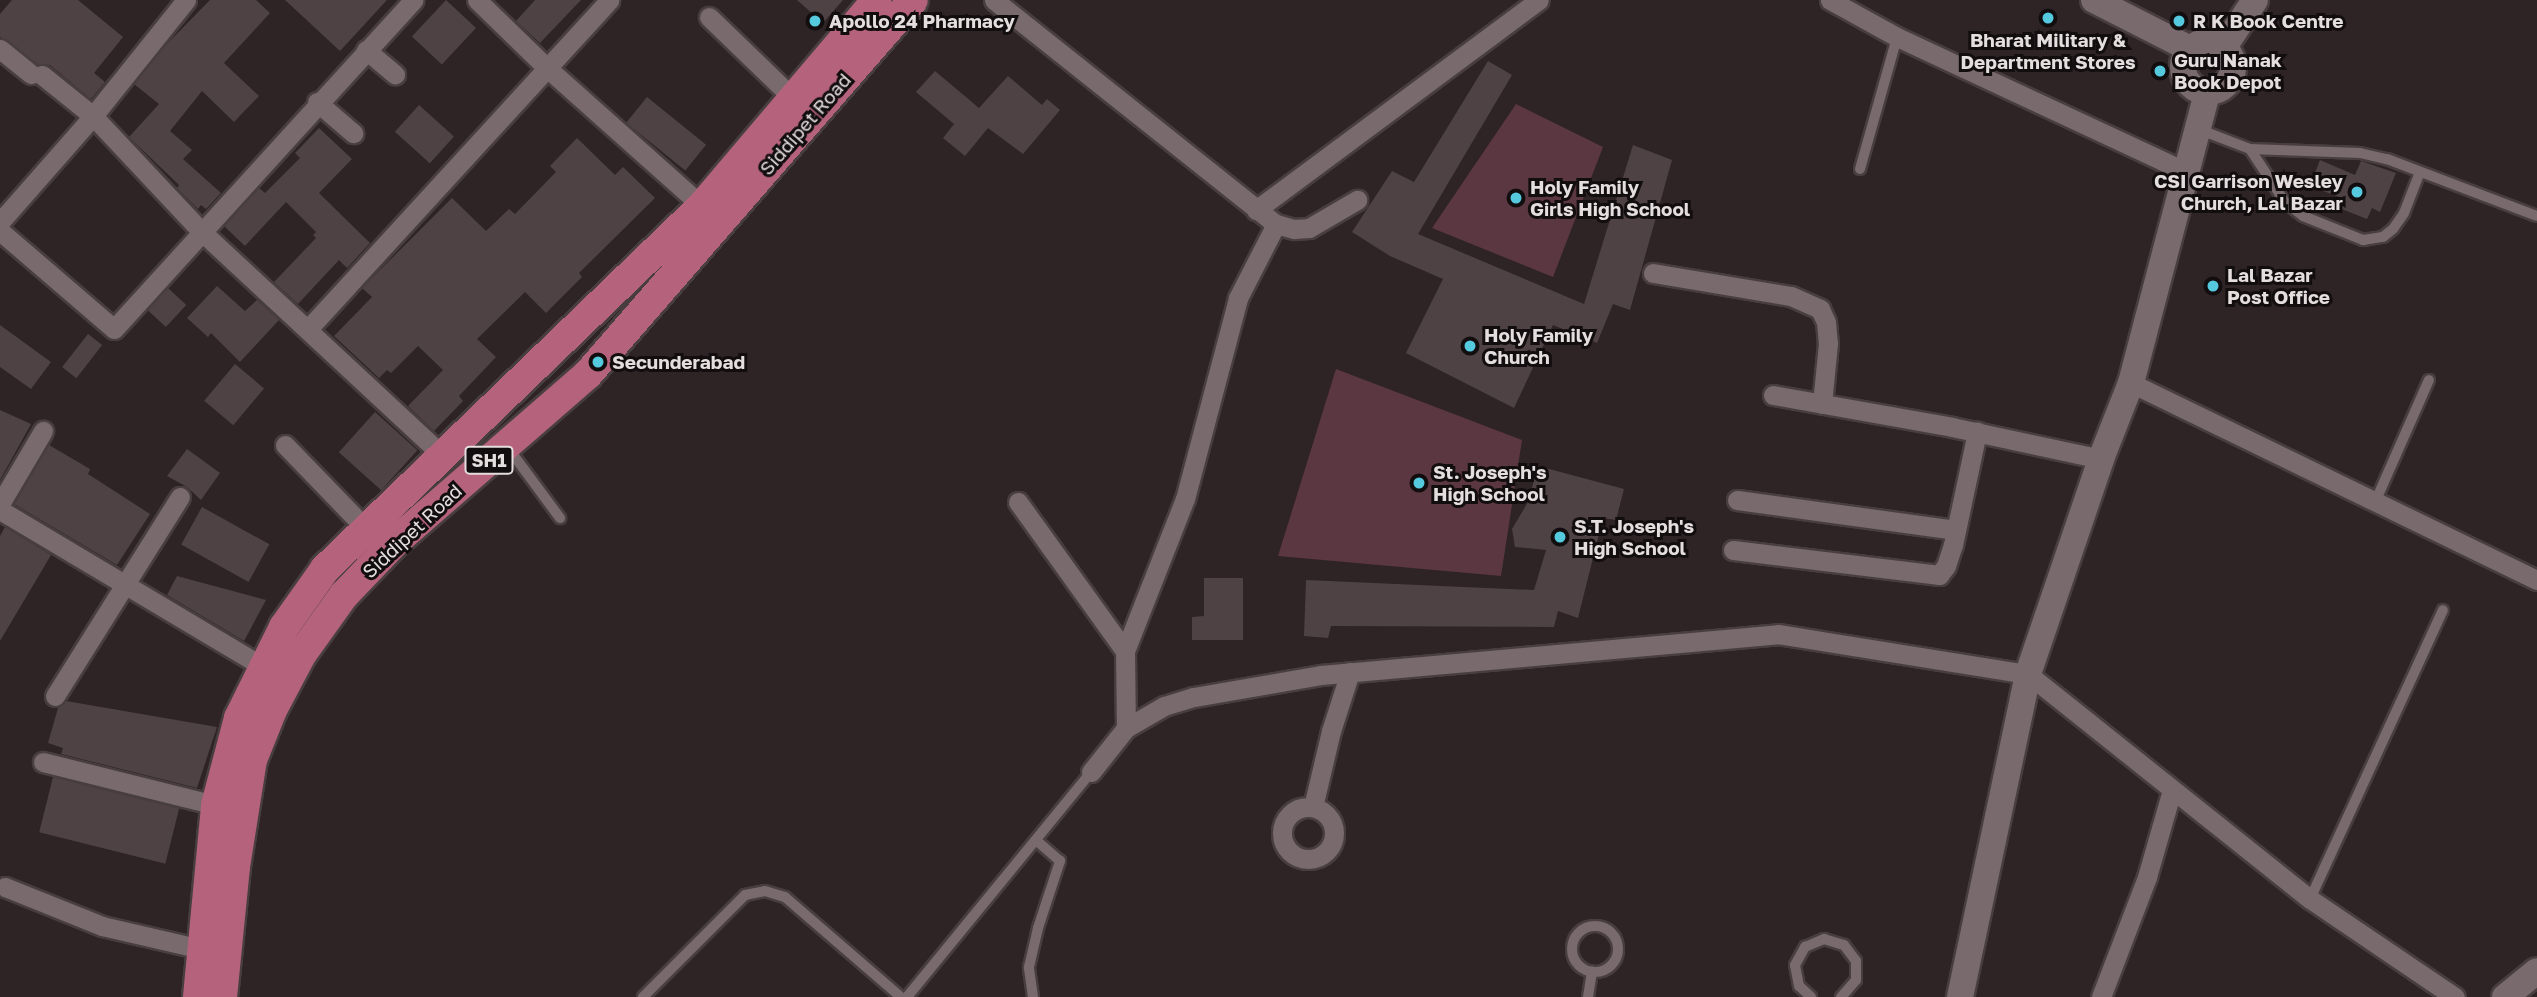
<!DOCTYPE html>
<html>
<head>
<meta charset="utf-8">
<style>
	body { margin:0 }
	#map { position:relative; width:2537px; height:997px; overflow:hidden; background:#2e2325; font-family:"Golos Text",sans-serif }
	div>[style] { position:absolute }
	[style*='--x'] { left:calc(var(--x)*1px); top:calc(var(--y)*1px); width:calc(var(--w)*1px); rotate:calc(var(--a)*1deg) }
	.green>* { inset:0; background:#5b3741 }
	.building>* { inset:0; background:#4e4245; transform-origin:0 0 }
	.roads { filter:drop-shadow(2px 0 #483e40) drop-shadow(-2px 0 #483e40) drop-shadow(0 2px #483e40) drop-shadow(0 -2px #483e40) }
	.lane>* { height:10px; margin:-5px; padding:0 5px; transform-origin:5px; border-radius:5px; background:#786a6d }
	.lane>.ring { margin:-5px; padding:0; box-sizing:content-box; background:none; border:10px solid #786a6d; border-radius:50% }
	.street>* { height:19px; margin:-9.5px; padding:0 9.5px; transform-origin:9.5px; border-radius:9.5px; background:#786a6d }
	.street>.ring { margin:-9.5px; padding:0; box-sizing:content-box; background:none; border:19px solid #786a6d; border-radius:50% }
	.secondary>* { height:26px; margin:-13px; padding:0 13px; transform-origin:13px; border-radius:13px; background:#786a6d }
	.secondary>.ring { margin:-13px; padding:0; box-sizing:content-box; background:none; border:26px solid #786a6d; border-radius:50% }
	.primary>* { height:30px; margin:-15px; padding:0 15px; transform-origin:15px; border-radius:15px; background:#b5627d }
	.dots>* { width:19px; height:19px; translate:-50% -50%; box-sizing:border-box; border:4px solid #120d0f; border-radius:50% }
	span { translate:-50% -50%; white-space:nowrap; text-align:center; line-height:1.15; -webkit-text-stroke:6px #120d0f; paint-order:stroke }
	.shield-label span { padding:2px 5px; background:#120d0f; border:2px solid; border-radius:5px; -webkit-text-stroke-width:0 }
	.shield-label { font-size:18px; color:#e5dedf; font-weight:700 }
	.poi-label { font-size:19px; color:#e5dedf; font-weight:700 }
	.left { translate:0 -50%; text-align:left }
	.right { translate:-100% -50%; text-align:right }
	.street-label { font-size:19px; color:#e5dedf }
</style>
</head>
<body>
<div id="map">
	<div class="green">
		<div style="clip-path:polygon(1516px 104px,1603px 147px,1553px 277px,1432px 228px)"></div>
		<div style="clip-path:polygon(1336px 369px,1522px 440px,1501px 576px,1278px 556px)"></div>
	</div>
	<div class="building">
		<div style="clip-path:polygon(12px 0,78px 0,123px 37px,94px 73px,105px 82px,91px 99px,50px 65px,38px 64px,0 37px,0 14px)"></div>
		<div style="clip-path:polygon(210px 0,256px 0,270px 13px,224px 63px,259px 96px,234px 122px,202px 91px,170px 131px,192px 150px,183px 159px,221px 193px,206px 209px,201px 205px,198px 209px,177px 188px,179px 185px,129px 137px,159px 104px,134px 84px,164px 47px)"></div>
		<div style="clip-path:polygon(285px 0,387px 0,340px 51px)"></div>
		<div style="left:446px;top:0;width:41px;height:50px;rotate:43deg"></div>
		<div style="clip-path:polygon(535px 0,581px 0,540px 43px,516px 21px)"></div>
		<div style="clip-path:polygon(797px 0,843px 0,823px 23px)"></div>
		<div style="clip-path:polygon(1488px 61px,1512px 75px,1418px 234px,1584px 304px,1633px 145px,1672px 160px,1630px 310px,1613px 304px,1597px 343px,1553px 325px,1514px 408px,1406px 353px,1443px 279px,1390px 256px,1352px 232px,1392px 171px,1414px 182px)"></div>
		<div style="clip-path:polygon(935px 71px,979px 108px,1008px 76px,1042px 105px,1047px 99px,1060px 110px,1023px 154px,988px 128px,965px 156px,943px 138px,954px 124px,916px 92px)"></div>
		<div style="left:647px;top:97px;width:76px;height:33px;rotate:39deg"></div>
		<div style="left:419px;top:105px;width:47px;height:36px;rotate:42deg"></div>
		<div style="clip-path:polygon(319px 128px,352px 159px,319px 193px,370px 243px,347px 268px,339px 260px,298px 304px,274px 282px,316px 238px,313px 235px,316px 232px,286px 202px,245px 246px,224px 226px,259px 188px,265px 193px,300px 158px,295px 153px)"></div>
		<div style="clip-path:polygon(577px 138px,615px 175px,623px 167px,655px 198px,579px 273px,582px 277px,546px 313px,525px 292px,477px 339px,496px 357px,459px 396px,463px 401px,434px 431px,408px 406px,443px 370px,418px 346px,391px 373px,387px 370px,379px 378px,334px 336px,372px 297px,362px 288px,452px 198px,486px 231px,509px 209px,515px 214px,556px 172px,550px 166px)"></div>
		<div style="clip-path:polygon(2320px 160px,2355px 175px,2361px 161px,2396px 173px,2380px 212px,2372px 208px,2367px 219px,2339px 208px,2342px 198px,2310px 186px)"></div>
		<div style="clip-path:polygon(217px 286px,245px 311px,257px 300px,279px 320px,240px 362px,211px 333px,208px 337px,187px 318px)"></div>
		<div style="left:168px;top:288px;width:25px;height:30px;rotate:43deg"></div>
		<div style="clip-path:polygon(0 325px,51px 362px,31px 389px,0 367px)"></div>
		<div style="left:88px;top:334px;width:18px;height:42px;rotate:38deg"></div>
		<div style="left:235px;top:364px;width:38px;height:48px;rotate:40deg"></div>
		<div style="clip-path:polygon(0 410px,31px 424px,0 480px)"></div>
		<div style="left:375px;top:412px;width:57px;height:54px;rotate:42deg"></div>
		<div style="clip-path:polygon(49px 445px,90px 469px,88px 474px,150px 514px,117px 565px,14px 504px)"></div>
		<div style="clip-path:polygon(187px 449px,220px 473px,201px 500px,187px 487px,167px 476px)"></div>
		<div style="clip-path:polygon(1538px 466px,1624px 489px,1616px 520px,1603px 518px,1578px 618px,1558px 611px,1554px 627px,1331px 626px,1328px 638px,1304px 636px,1306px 580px,1534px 590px,1546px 550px,1515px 547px,1512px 529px,1528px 502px)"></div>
		<div style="left:202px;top:507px;width:77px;height:43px;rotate:29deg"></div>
		<div style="clip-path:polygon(5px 527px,51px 555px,0 641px,0 536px)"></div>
		<div style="clip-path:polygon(177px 576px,266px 600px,244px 641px,167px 595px)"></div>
		<div style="clip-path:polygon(1204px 578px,1243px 578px,1243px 640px,1192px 640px,1192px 617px,1204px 616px)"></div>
		<div style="clip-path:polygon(66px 701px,217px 727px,197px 788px,61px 754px,63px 748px,48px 743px,58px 708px)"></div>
		<div style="left:53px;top:777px;width:130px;height:57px;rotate:14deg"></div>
	</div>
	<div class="roads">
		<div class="lane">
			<div style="--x:2198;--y:129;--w:56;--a:21"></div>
			<div style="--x:2250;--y:149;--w:64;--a:56.6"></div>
			<div style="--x:2285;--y:202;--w:23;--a:38"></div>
			<div style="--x:2303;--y:216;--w:65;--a:21.8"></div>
			<div style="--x:2363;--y:240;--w:20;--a:-9"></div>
			<div style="--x:2383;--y:237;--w:13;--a:-39"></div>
			<div style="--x:2393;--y:229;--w:19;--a:-55"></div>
			<div style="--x:2404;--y:213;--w:44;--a:-68.7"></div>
			<div style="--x:2250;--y:149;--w:110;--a:2.1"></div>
			<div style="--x:2360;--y:153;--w:28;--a:13"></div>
			<div style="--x:2387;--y:159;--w:160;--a:20.8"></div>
			<div style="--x:1860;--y:169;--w:137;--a:-74.3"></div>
			<div style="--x:509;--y:449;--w:86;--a:53.5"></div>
			<div style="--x:2376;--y:500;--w:131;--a:-66.2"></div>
			<div style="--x:2310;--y:899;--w:318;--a:-65.3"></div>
			<div class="ring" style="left:1572px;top:926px;width:36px;height:36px"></div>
			<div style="--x:643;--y:997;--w:144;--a:-45"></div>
			<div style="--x:745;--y:895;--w:20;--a:-11"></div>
			<div style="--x:765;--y:891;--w:21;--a:17"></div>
			<div style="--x:785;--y:897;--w:153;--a:40.8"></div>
			<div style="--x:907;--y:997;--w:291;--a:-50.7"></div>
			<div style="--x:1033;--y:997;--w:30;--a:-98"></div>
			<div style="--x:1029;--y:967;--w:40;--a:-77"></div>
			<div style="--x:1038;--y:928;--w:71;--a:-71.8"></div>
			<div style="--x:1060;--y:861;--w:32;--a:-139"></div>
			<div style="--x:1588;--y:997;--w:26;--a:-81"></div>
			<div style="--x:1811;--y:997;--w:16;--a:-137"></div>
			<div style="--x:1799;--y:986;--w:21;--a:-101"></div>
			<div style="--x:1795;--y:965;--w:21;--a:-61"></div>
			<div style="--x:1805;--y:947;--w:21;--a:-23"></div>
			<div style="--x:1824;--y:939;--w:21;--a:17"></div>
			<div style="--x:1844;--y:945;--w:20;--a:53"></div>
			<div style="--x:1856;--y:961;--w:19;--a:90"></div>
			<div style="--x:1856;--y:980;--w:23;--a:131"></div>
		</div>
		<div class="street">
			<div style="--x:477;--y:0;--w:96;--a:44.2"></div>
			<div style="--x:546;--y:67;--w:209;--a:41.7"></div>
			<div style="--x:994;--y:0;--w:360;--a:38.5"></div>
			<div style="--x:1276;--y:224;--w:19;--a:16"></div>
			<div style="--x:1294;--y:229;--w:15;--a:-4"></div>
			<div style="--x:1309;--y:228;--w:56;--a:-30.3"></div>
			<div style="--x:1830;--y:0;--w:77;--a:28.9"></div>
			<div style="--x:1897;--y:37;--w:318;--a:25"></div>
			<div style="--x:709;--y:17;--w:117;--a:44"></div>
			<div style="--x:0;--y:49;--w:40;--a:39"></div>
			<div style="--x:366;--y:50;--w:38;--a:40"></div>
			<div style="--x:42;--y:75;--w:65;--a:38.8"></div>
			<div style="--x:93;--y:116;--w:158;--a:46.8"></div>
			<div style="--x:201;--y:231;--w:332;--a:42.9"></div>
			<div style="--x:317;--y:102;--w:48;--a:40.7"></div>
			<div style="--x:1256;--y:210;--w:352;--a:-36.6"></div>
			<div style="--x:0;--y:222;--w:141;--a:-48.7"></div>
			<div style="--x:93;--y:116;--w:149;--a:-51.3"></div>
			<div style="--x:0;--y:231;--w:150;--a:40.7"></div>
			<div style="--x:114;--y:329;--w:445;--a:-47.7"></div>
			<div style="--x:1653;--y:273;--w:140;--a:9.5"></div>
			<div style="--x:1791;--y:296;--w:32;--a:24"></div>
			<div style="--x:1820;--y:309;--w:14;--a:65"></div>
			<div style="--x:1826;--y:322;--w:21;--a:85"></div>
			<div style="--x:1828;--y:343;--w:61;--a:95.6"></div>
			<div style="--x:308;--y:329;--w:446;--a:-47.5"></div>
			<div style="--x:2131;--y:383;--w:451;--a:25.9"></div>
			<div style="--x:1773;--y:395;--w:182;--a:10.1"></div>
			<div style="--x:1952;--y:427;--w:152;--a:12.1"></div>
			<div style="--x:285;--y:445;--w:117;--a:46"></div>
			<div style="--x:1737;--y:500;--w:221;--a:7.8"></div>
			<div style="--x:1018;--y:502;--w:183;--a:54.3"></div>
			<div style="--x:1125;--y:651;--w:77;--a:89.3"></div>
			<div style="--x:0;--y:504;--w:85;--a:-59.5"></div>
			<div style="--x:0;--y:510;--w:306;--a:30.8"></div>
			<div style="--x:1733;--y:550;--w:208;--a:6.9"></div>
			<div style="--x:1939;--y:575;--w:11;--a:-52"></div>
			<div style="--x:1946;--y:566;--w:22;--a:-72"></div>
			<div style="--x:1953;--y:545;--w:116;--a:-78"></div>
			<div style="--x:1125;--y:651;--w:163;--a:-68.5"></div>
			<div style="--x:1185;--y:499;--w:208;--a:-75.2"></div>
			<div style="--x:1238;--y:298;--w:83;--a:-62.8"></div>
			<div style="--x:55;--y:696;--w:235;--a:-57.9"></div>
			<div style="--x:43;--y:762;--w:178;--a:14"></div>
			<div style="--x:1091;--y:772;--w:56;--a:-51.5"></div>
			<div style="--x:1126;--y:728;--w:44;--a:-30.1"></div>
			<div style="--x:1164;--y:706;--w:31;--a:-17"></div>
			<div style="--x:1194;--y:697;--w:129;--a:-9.8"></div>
			<div style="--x:1321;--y:675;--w:459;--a:-5.1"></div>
			<div style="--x:1778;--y:634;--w:253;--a:9.1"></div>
			<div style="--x:2028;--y:674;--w:361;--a:38.6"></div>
			<div style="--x:2310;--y:899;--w:175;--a:34.1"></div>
			<div class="ring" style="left:1282px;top:807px;width:33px;height:33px"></div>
			<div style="--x:1313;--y:807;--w:78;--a:-76.7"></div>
			<div style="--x:1331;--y:731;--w:62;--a:-72.1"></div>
			<div style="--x:5;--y:887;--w:105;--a:21.9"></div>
			<div style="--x:102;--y:926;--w:103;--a:13"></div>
			<div style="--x:2101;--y:997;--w:129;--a:-69"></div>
			<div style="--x:2147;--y:877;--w:91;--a:-74"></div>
		</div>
		<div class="secondary">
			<div style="--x:2094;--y:0;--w:108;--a:27"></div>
			<div class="ring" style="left:2183px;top:42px;width:24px;height:24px"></div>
			<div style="--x:2224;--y:47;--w:56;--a:-56.6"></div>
			<div style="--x:1960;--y:997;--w:330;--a:-78.1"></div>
			<div style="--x:2028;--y:674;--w:227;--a:-71.2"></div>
			<div style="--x:2101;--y:459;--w:82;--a:-68.5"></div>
			<div style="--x:2131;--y:383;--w:300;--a:-75.3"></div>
			<div style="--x:2505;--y:997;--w:41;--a:-39.1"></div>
		</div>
		<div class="primary">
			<div style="--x:198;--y:997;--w:193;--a:-84.6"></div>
			<div style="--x:216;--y:805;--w:90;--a:-75.2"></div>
			<div style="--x:239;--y:718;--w:102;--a:-63.7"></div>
			<div style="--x:284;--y:627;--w:71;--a:-54.7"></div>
			<div style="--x:325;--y:569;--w:523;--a:-43.92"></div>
			<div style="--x:702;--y:206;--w:270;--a:-49.7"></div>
			<div style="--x:222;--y:997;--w:131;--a:-84.3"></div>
			<div style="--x:235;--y:867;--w:108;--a:-81"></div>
			<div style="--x:252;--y:760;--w:54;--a:-68.2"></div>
			<div style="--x:272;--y:710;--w:62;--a:-62.2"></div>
			<div style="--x:301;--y:655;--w:74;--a:-54.4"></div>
			<div style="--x:344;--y:595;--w:75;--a:-46.1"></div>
			<div style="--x:396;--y:541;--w:254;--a:-41"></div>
			<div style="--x:588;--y:374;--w:495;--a:-49"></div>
		</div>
	</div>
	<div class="dots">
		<div style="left:2048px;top:18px;background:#55cadf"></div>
		<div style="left:815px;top:21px;background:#55cadf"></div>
		<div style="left:2179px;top:21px;background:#55cadf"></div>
		<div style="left:2160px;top:71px;background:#55cadf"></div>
		<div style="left:2357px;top:192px;background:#55cadf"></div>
		<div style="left:1516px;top:198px;background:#55cadf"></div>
		<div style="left:2213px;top:286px;background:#55cadf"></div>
		<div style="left:1470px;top:346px;background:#55cadf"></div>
		<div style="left:598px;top:362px;background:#55cadf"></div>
		<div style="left:1419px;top:483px;background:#55cadf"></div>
		<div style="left:1560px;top:537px;background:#55cadf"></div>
	</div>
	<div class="shield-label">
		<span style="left:489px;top:460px">SH1</span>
	</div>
	<div class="poi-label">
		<span class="left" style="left:829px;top:21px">Apollo 24 Pharmacy</span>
		<span class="left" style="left:2193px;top:21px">R K Book Centre</span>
		<span style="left:2048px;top:51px">Bharat Military &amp;<br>Department Stores</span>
		<span class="left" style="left:2174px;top:71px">Guru Nanak<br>Book Depot</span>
		<span class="right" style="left:2343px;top:192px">CSI Garrison Wesley<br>Church, Lal Bazar</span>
		<span class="left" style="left:1530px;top:198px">Holy Family<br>Girls High School</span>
		<span class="left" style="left:2227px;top:286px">Lal Bazar<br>Post Office</span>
		<span class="left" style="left:1484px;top:346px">Holy Family<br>Church</span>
		<span class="left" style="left:612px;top:362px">Secunderabad</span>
		<span class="left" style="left:1433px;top:483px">St. Joseph's<br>High School</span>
		<span class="left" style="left:1574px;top:537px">S.T. Joseph's<br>High School</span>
	</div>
	<div class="street-label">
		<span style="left:805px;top:124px;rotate:-49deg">Siddipet Road</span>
		<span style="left:412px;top:531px;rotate:-43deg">Siddipet Road</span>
	</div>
</div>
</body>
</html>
